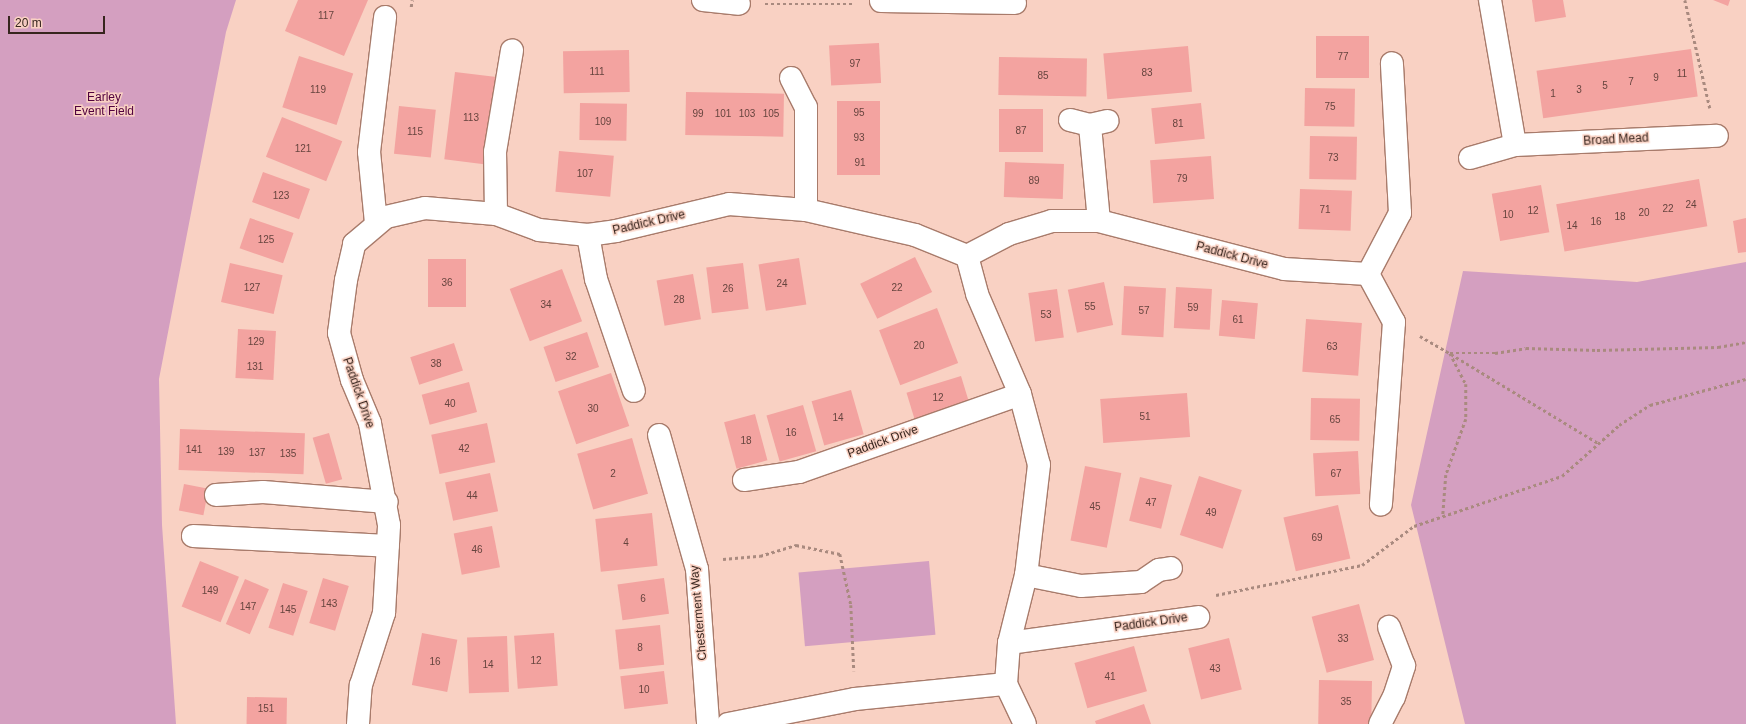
<!DOCTYPE html>
<html>
<head>
<meta charset="utf-8">
<style>
	body { margin:0 }
	#map { position:relative; width:1746px; height:724px; overflow:hidden; background:#f9d1c3; font-family:Helvetica,sans-serif }
	div>[style] { position:absolute }
	[style*='--x'] { left:calc(var(--x)*1px); top:calc(var(--y)*1px); width:calc(var(--w)*1px); rotate:calc(var(--a)*1deg) }
	.green>* { inset:0; background:#d49fc0; transform-origin:0 0 }
	.building>* { inset:0; background:#f3a3a0; transform-origin:0 0 }
	.path>* { height:2.5px; margin-top:-1.25px; transform-origin:0; background:repeating-linear-gradient(90deg,#a98a7f 0 3px,transparent 0 6px) }
	.roads { filter:drop-shadow(1px 0 #a87b6b) drop-shadow(-1px 0 #a87b6b) drop-shadow(0 1px #a87b6b) drop-shadow(0 -1px #a87b6b) }
	.street>* { height:22px; margin:-11px; padding:0 11px; transform-origin:11px; border-radius:11px; background:#fff }
	span { translate:-50% -50%; white-space:nowrap; text-align:center; line-height:1.15; -webkit-text-stroke:3px #f9d1c3; paint-order:stroke }
	.number-label { font-size:10px; color:#66443e }
	.number-label span { -webkit-text-stroke-width:0 }
	.park-label { font-size:12px; color:#51013e }
	.street-label { font-size:12px; color:#37251e }
	.scale { position:absolute; left:8px; top:16px; width:97px; height:18px; box-sizing:border-box; border:2px solid #37251e; border-top:0; padding-left:5px; font-size:12px; line-height:14px; white-space:nowrap; color:#37251e; -webkit-text-stroke:3px #f9d1c3; paint-order:stroke }
</style>
</head>
<body>
<div id="map">
	<div class="green">
		<div style="clip-path:polygon(0 0,236px 0,226px 32px,159px 379px,162px 525px,176px 724px,0 724px)"></div>
		<div style="clip-path:polygon(1746px 262px,1746px 724px,1465px 724px,1411px 505px,1463px 271px,1637px 282px)"></div>
		<div style="left:929px;top:561px;width:74px;height:131px;rotate:85deg"></div>
	</div>
	<div class="building">
		<div style="clip-path:polygon(298px 0,368px 0,344px 56px,285px 31px)"></div>
		<div style="clip-path:polygon(1532px 0,1563px 0,1566px 17px,1535px 22px)"></div>
		<div style="clip-path:polygon(1713px 0,1730px 0,1728px 6px)"></div>
		<div style="left:1316px;top:36px;width:53px;height:42px"></div>
		<div style="left:879px;top:43px;width:40px;height:50px;rotate:87deg"></div>
		<div style="left:1188px;top:46px;width:46px;height:85px;rotate:85deg"></div>
		<div style="left:1691px;top:49px;width:48px;height:156px;rotate:82deg"></div>
		<div style="left:629px;top:50px;width:42px;height:66px;rotate:89deg"></div>
		<div style="left:299px;top:56px;width:57px;height:54px;rotate:18deg"></div>
		<div style="left:999px;top:57px;width:88px;height:38px;rotate:1deg"></div>
		<div style="left:455px;top:72px;width:46px;height:88px;rotate:7deg"></div>
		<div style="left:1305px;top:88px;width:50px;height:38px;rotate:1deg"></div>
		<div style="left:686px;top:92px;width:98px;height:43px;rotate:1deg"></div>
		<div style="left:837px;top:101px;width:43px;height:74px"></div>
		<div style="left:580px;top:103px;width:47px;height:37px;rotate:1deg"></div>
		<div style="left:1201px;top:103px;width:36px;height:50px;rotate:84deg"></div>
		<div style="left:399px;top:106px;width:37px;height:48px;rotate:6deg"></div>
		<div style="left:1043px;top:109px;width:43px;height:44px;rotate:90deg"></div>
		<div style="left:282px;top:117px;width:65px;height:43px;rotate:22deg"></div>
		<div style="left:1310px;top:136px;width:47px;height:43px;rotate:1deg"></div>
		<div style="left:559px;top:151px;width:55px;height:41px;rotate:5deg"></div>
		<div style="left:1211px;top:156px;width:43px;height:61px;rotate:86deg"></div>
		<div style="left:1005px;top:162px;width:59px;height:35px;rotate:2deg"></div>
		<div style="left:263px;top:172px;width:50px;height:32px;rotate:20deg"></div>
		<div style="left:1699px;top:179px;width:48px;height:145px;rotate:80deg"></div>
		<div style="left:1541px;top:185px;width:48px;height:50px;rotate:80deg"></div>
		<div style="left:1300px;top:189px;width:52px;height:40px;rotate:2deg"></div>
		<div style="left:250px;top:218px;width:46px;height:32px;rotate:19deg"></div>
		<div style="clip-path:polygon(1746px 218px,1746px 252px,1738px 253px,1733px 221px)"></div>
		<div style="left:915px;top:257px;width:39px;height:61px;rotate:64deg"></div>
		<div style="left:799px;top:258px;width:47px;height:41px;rotate:81deg"></div>
		<div style="left:428px;top:259px;width:38px;height:48px"></div>
		<div style="left:230px;top:263px;width:54px;height:40px;rotate:13deg"></div>
		<div style="left:743px;top:263px;width:46px;height:37px;rotate:83deg"></div>
		<div style="left:562px;top:269px;width:56px;height:56px;rotate:69deg"></div>
		<div style="left:693px;top:274px;width:46px;height:37px;rotate:80deg"></div>
		<div style="left:1104px;top:282px;width:44px;height:37px;rotate:78deg"></div>
		<div style="left:1124px;top:286px;width:42px;height:49px;rotate:3deg"></div>
		<div style="left:1176px;top:287px;width:36px;height:41px;rotate:3deg"></div>
		<div style="left:1057px;top:289px;width:49px;height:29px;rotate:82deg"></div>
		<div style="left:1222px;top:300px;width:36px;height:36px;rotate:5deg"></div>
		<div style="left:937px;top:308px;width:59px;height:62px;rotate:69deg"></div>
		<div style="left:1306px;top:319px;width:56px;height:53px;rotate:4deg"></div>
		<div style="left:238px;top:329px;width:38px;height:49px;rotate:3deg"></div>
		<div style="left:587px;top:332px;width:37px;height:46px;rotate:71deg"></div>
		<div style="left:454px;top:343px;width:29px;height:46px;rotate:72deg"></div>
		<div style="left:611px;top:373px;width:56px;height:56px;rotate:71deg"></div>
		<div style="left:961px;top:376px;width:28px;height:57px;rotate:73deg"></div>
		<div style="left:469px;top:382px;width:31px;height:49px;rotate:75deg"></div>
		<div style="left:851px;top:390px;width:46px;height:41px;rotate:74deg"></div>
		<div style="left:1187px;top:393px;width:44px;height:87px;rotate:86deg"></div>
		<div style="left:1311px;top:398px;width:49px;height:42px;rotate:1deg"></div>
		<div style="left:803px;top:405px;width:48px;height:38px;rotate:74deg"></div>
		<div style="left:755px;top:414px;width:48px;height:32px;rotate:75deg"></div>
		<div style="left:487px;top:423px;width:40px;height:57px;rotate:78deg"></div>
		<div style="left:180px;top:429px;width:125px;height:41px;rotate:2deg"></div>
		<div style="left:329px;top:433px;width:48px;height:17px;rotate:74deg"></div>
		<div style="left:632px;top:438px;width:58px;height:57px;rotate:74deg"></div>
		<div style="left:1358px;top:451px;width:43px;height:45px;rotate:87deg"></div>
		<div style="left:1085px;top:466px;width:37px;height:76px;rotate:11deg"></div>
		<div style="left:490px;top:473px;width:39px;height:46px;rotate:78deg"></div>
		<div style="left:1199px;top:476px;width:45px;height:62px;rotate:18deg"></div>
		<div style="left:1140px;top:477px;width:33px;height:45px;rotate:14deg"></div>
		<div style="left:184px;top:484px;width:25px;height:27px;rotate:11deg"></div>
		<div style="left:1338px;top:505px;width:55px;height:56px;rotate:77deg"></div>
		<div style="left:652px;top:513px;width:53px;height:57px;rotate:84deg"></div>
		<div style="left:492px;top:526px;width:42px;height:39px;rotate:79deg"></div>
		<div style="left:200px;top:561px;width:42px;height:49px;rotate:22deg"></div>
		<div style="left:323px;top:578px;width:27px;height:47px;rotate:17deg"></div>
		<div style="left:664px;top:578px;width:36px;height:47px;rotate:82deg"></div>
		<div style="left:245px;top:579px;width:26px;height:49px;rotate:23deg"></div>
		<div style="left:283px;top:583px;width:26px;height:47px;rotate:18deg"></div>
		<div style="left:1359px;top:604px;width:58px;height:49px;rotate:75deg"></div>
		<div style="left:660px;top:625px;width:40px;height:45px;rotate:84deg"></div>
		<div style="left:422px;top:633px;width:36px;height:53px;rotate:11deg"></div>
		<div style="left:554px;top:633px;width:53px;height:40px;rotate:86deg"></div>
		<div style="left:507px;top:636px;width:56px;height:40px;rotate:88deg"></div>
		<div style="left:1229px;top:638px;width:53px;height:42px;rotate:76deg"></div>
		<div style="left:1134px;top:646px;width:47px;height:62px;rotate:74deg"></div>
		<div style="left:664px;top:671px;width:33px;height:44px;rotate:83deg"></div>
		<div style="left:1319px;top:680px;width:53px;height:44px;rotate:1deg"></div>
		<div style="left:247px;top:697px;width:40px;height:27px;rotate:1deg"></div>
		<div style="clip-path:polygon(1144px 704px,1151px 724px,1096px 724px,1095px 721px)"></div>
	</div>
	<div class="path">
		<div style="--x:1685;--y:0;--w:111;--a:77"></div>
		<div style="--x:765;--y:4;--w:89;--a:0"></div>
		<div style="--x:411;--y:7;--w:7;--a:-82"></div>
		<div style="--x:1420;--y:336;--w:34;--a:30"></div>
		<div style="--x:1450;--y:353;--w:35;--a:63"></div>
		<div style="--x:1466;--y:384;--w:35;--a:90"></div>
		<div style="--x:1466;--y:419;--w:59;--a:109.7"></div>
		<div style="--x:1446;--y:475;--w:40;--a:94.3"></div>
		<div style="--x:1450;--y:353;--w:45;--a:0"></div>
		<div style="--x:1495;--y:353;--w:31;--a:-9"></div>
		<div style="--x:1526;--y:348;--w:71;--a:1.6"></div>
		<div style="--x:1597;--y:350;--w:121;--a:-1.4"></div>
		<div style="--x:1718;--y:347;--w:28;--a:-10"></div>
		<div style="--x:1451;--y:354;--w:172;--a:31.2"></div>
		<div style="--x:723;--y:559;--w:37;--a:-5"></div>
		<div style="--x:760;--y:556;--w:38;--a:-17"></div>
		<div style="--x:796;--y:545;--w:45;--a:11.6"></div>
		<div style="--x:840;--y:554;--w:52;--a:77.8"></div>
		<div style="--x:851;--y:605;--w:66;--a:87.4"></div>
		<div style="--x:1216;--y:595;--w:149;--a:-11.6"></div>
		<div style="--x:1362;--y:565;--w:65;--a:-36.9"></div>
		<div style="--x:1414;--y:526;--w:156;--a:-18.7"></div>
		<div style="--x:1562;--y:476;--w:76;--a:-41.8"></div>
		<div style="--x:1619;--y:425;--w:37;--a:-33"></div>
		<div style="--x:1650;--y:405;--w:99;--a:-15.2"></div>
	</div>
	<div class="roads">
		<div class="street">
			<div style="--x:703;--y:0;--w:36;--a:6"></div>
			<div style="--x:1490;--y:0;--w:147;--a:80.2"></div>
			<div style="--x:1515;--y:145;--w:202;--a:-2.6"></div>
			<div style="--x:881;--y:1;--w:134;--a:0.9"></div>
			<div style="--x:791;--y:78;--w:33;--a:63"></div>
			<div style="--x:806;--y:107;--w:103;--a:90"></div>
			<div style="--x:1070;--y:120;--w:21;--a:14"></div>
			<div style="--x:1470;--y:158;--w:47;--a:-16.1"></div>
			<div style="--x:496;--y:214;--w:62;--a:-90.9"></div>
			<div style="--x:495;--y:152;--w:103;--a:-80.5"></div>
			<div style="--x:1099;--y:221;--w:96;--a:-95.4"></div>
			<div style="--x:1090;--y:125;--w:18;--a:-13"></div>
			<div style="--x:376;--y:223;--w:71;--a:-95.6"></div>
			<div style="--x:369;--y:152;--w:136;--a:-83.2"></div>
			<div style="--x:588;--y:235;--w:45;--a:79.7"></div>
			<div style="--x:596;--y:279;--w:118;--a:71.3"></div>
			<div style="--x:967;--y:256;--w:47;--a:-27.6"></div>
			<div style="--x:1009;--y:234;--w:45;--a:-16.8"></div>
			<div style="--x:1052;--y:221;--w:47;--a:0"></div>
			<div style="--x:1099;--y:221;--w:191;--a:14.5"></div>
			<div style="--x:1284;--y:269;--w:84;--a:3.4"></div>
			<div style="--x:1368;--y:274;--w:69;--a:-62.3"></div>
			<div style="--x:1400;--y:213;--w:150;--a:-93.1"></div>
			<div style="--x:1368;--y:274;--w:55;--a:61.6"></div>
			<div style="--x:1394;--y:322;--w:183;--a:94.1"></div>
			<div style="--x:659;--y:435;--w:139;--a:74.2"></div>
			<div style="--x:697;--y:569;--w:155;--a:85.9"></div>
			<div style="--x:744;--y:480;--w:56;--a:-8.3"></div>
			<div style="--x:799;--y:472;--w:234;--a:-19.4"></div>
			<div style="--x:216;--y:495;--w:47;--a:-3.7"></div>
			<div style="--x:263;--y:492;--w:124;--a:4.6"></div>
			<div style="--x:193;--y:536;--w:195;--a:2.9"></div>
			<div style="--x:1026;--y:575;--w:56;--a:11.3"></div>
			<div style="--x:1081;--y:586;--w:60;--a:-3.8"></div>
			<div style="--x:1141;--y:582;--w:22;--a:-34"></div>
			<div style="--x:1159;--y:570;--w:12;--a:-9"></div>
			<div style="--x:1009;--y:643;--w:191;--a:-7.8"></div>
			<div style="--x:358;--y:724;--w:39;--a:-86"></div>
			<div style="--x:361;--y:685;--w:76;--a:-72.3"></div>
			<div style="--x:384;--y:613;--w:88;--a:-86.7"></div>
			<div style="--x:389;--y:525;--w:104;--a:-100.6"></div>
			<div style="--x:370;--y:423;--w:47;--a:-112.7"></div>
			<div style="--x:352;--y:380;--w:49;--a:-105.5"></div>
			<div style="--x:339;--y:333;--w:53;--a:-82.5"></div>
			<div style="--x:346;--y:280;--w:37;--a:-77"></div>
			<div style="--x:354;--y:244;--w:42;--a:-40.2"></div>
			<div style="--x:386;--y:217;--w:40;--a:-13"></div>
			<div style="--x:425;--y:208;--w:71;--a:4.8"></div>
			<div style="--x:496;--y:214;--w:46;--a:20.4"></div>
			<div style="--x:539;--y:230;--w:49;--a:5.8"></div>
			<div style="--x:588;--y:235;--w:28;--a:-8"></div>
			<div style="--x:616;--y:231;--w:116;--a:-13.4"></div>
			<div style="--x:729;--y:204;--w:77;--a:4.5"></div>
			<div style="--x:806;--y:210;--w:112;--a:12.9"></div>
			<div style="--x:915;--y:235;--w:56;--a:22"></div>
			<div style="--x:967;--y:256;--w:39;--a:75"></div>
			<div style="--x:977;--y:294;--w:109;--a:66.7"></div>
			<div style="--x:1020;--y:394;--w:73;--a:75"></div>
			<div style="--x:1039;--y:465;--w:111;--a:96.7"></div>
			<div style="--x:1026;--y:575;--w:70;--a:104"></div>
			<div style="--x:1009;--y:643;--w:41;--a:94.2"></div>
			<div style="--x:1006;--y:684;--w:44;--a:64.6"></div>
			<div style="--x:728;--y:724;--w:129;--a:-11.1"></div>
			<div style="--x:855;--y:699;--w:152;--a:-5.7"></div>
			<div style="--x:1380;--y:724;--w:30;--a:-63"></div>
			<div style="--x:1394;--y:697;--w:33;--a:-72"></div>
			<div style="--x:1404;--y:666;--w:42;--a:-111"></div>
		</div>
	</div>
	<div class="number-label">
		<span style="left:326px;top:16px">117</span>
		<span style="left:1343px;top:57px">77</span>
		<span style="left:855px;top:64px">97</span>
		<span style="left:597px;top:72px">111</span>
		<span style="left:1147px;top:73px">83</span>
		<span style="left:1682px;top:74px">11</span>
		<span style="left:1043px;top:76px">85</span>
		<span style="left:1656px;top:78px">9</span>
		<span style="left:1631px;top:82px">7</span>
		<span style="left:1605px;top:86px">5</span>
		<span style="left:318px;top:90px">119</span>
		<span style="left:1579px;top:90px">3</span>
		<span style="left:1553px;top:94px">1</span>
		<span style="left:1330px;top:107px">75</span>
		<span style="left:859px;top:113px">95</span>
		<span style="left:698px;top:114px">99</span>
		<span style="left:723px;top:114px">101</span>
		<span style="left:747px;top:114px">103</span>
		<span style="left:771px;top:114px">105</span>
		<span style="left:471px;top:118px">113</span>
		<span style="left:603px;top:122px">109</span>
		<span style="left:1178px;top:124px">81</span>
		<span style="left:1021px;top:131px">87</span>
		<span style="left:415px;top:132px">115</span>
		<span style="left:859px;top:138px">93</span>
		<span style="left:303px;top:149px">121</span>
		<span style="left:1333px;top:158px">73</span>
		<span style="left:860px;top:163px">91</span>
		<span style="left:585px;top:174px">107</span>
		<span style="left:1182px;top:179px">79</span>
		<span style="left:1034px;top:181px">89</span>
		<span style="left:281px;top:196px">123</span>
		<span style="left:1691px;top:205px">24</span>
		<span style="left:1668px;top:209px">22</span>
		<span style="left:1325px;top:210px">71</span>
		<span style="left:1533px;top:211px">12</span>
		<span style="left:1644px;top:213px">20</span>
		<span style="left:1508px;top:215px">10</span>
		<span style="left:1620px;top:217px">18</span>
		<span style="left:1596px;top:222px">16</span>
		<span style="left:1572px;top:226px">14</span>
		<span style="left:266px;top:240px">125</span>
		<span style="left:447px;top:283px">36</span>
		<span style="left:782px;top:284px">24</span>
		<span style="left:252px;top:288px">127</span>
		<span style="left:897px;top:288px">22</span>
		<span style="left:728px;top:289px">26</span>
		<span style="left:679px;top:300px">28</span>
		<span style="left:546px;top:305px">34</span>
		<span style="left:1090px;top:307px">55</span>
		<span style="left:1193px;top:308px">59</span>
		<span style="left:1144px;top:311px">57</span>
		<span style="left:1046px;top:315px">53</span>
		<span style="left:1238px;top:320px">61</span>
		<span style="left:256px;top:342px">129</span>
		<span style="left:919px;top:346px">20</span>
		<span style="left:1332px;top:347px">63</span>
		<span style="left:571px;top:357px">32</span>
		<span style="left:436px;top:364px">38</span>
		<span style="left:255px;top:367px">131</span>
		<span style="left:938px;top:398px">12</span>
		<span style="left:450px;top:404px">40</span>
		<span style="left:593px;top:409px">30</span>
		<span style="left:1145px;top:417px">51</span>
		<span style="left:838px;top:418px">14</span>
		<span style="left:1335px;top:420px">65</span>
		<span style="left:791px;top:433px">16</span>
		<span style="left:746px;top:441px">18</span>
		<span style="left:464px;top:449px">42</span>
		<span style="left:194px;top:450px">141</span>
		<span style="left:226px;top:452px">139</span>
		<span style="left:257px;top:453px">137</span>
		<span style="left:288px;top:454px">135</span>
		<span style="left:613px;top:474px">2</span>
		<span style="left:1336px;top:474px">67</span>
		<span style="left:472px;top:496px">44</span>
		<span style="left:1151px;top:503px">47</span>
		<span style="left:1095px;top:507px">45</span>
		<span style="left:1211px;top:513px">49</span>
		<span style="left:1317px;top:538px">69</span>
		<span style="left:626px;top:543px">4</span>
		<span style="left:477px;top:550px">46</span>
		<span style="left:210px;top:591px">149</span>
		<span style="left:643px;top:599px">6</span>
		<span style="left:329px;top:604px">143</span>
		<span style="left:248px;top:607px">147</span>
		<span style="left:288px;top:610px">145</span>
		<span style="left:1343px;top:639px">33</span>
		<span style="left:640px;top:648px">8</span>
		<span style="left:536px;top:661px">12</span>
		<span style="left:435px;top:662px">16</span>
		<span style="left:488px;top:665px">14</span>
		<span style="left:1215px;top:669px">43</span>
		<span style="left:1110px;top:677px">41</span>
		<span style="left:644px;top:690px">10</span>
		<span style="left:1346px;top:702px">35</span>
		<span style="left:266px;top:709px">151</span>
	</div>
	<div class="park-label">
		<span style="left:104px;top:105px">Earley<br>Event Field</span>
	</div>
	<div class="street-label">
		<span style="left:1616px;top:140px;rotate:-3deg">Broad Mead</span>
		<span style="left:649px;top:223px;rotate:-13deg">Paddick Drive</span>
		<span style="left:1232px;top:256px;rotate:15deg">Paddick Drive</span>
		<span style="left:358px;top:393px;rotate:71deg">Paddick Drive</span>
		<span style="left:883px;top:442px;rotate:-20deg">Paddick Drive</span>
		<span style="left:699px;top:613px;rotate:-95deg">Chesterment Way</span>
		<span style="left:1151px;top:623px;rotate:-8deg">Paddick Drive</span>
	</div>
	<div class="scale">20 m</div>
</div>
</body>
</html>
